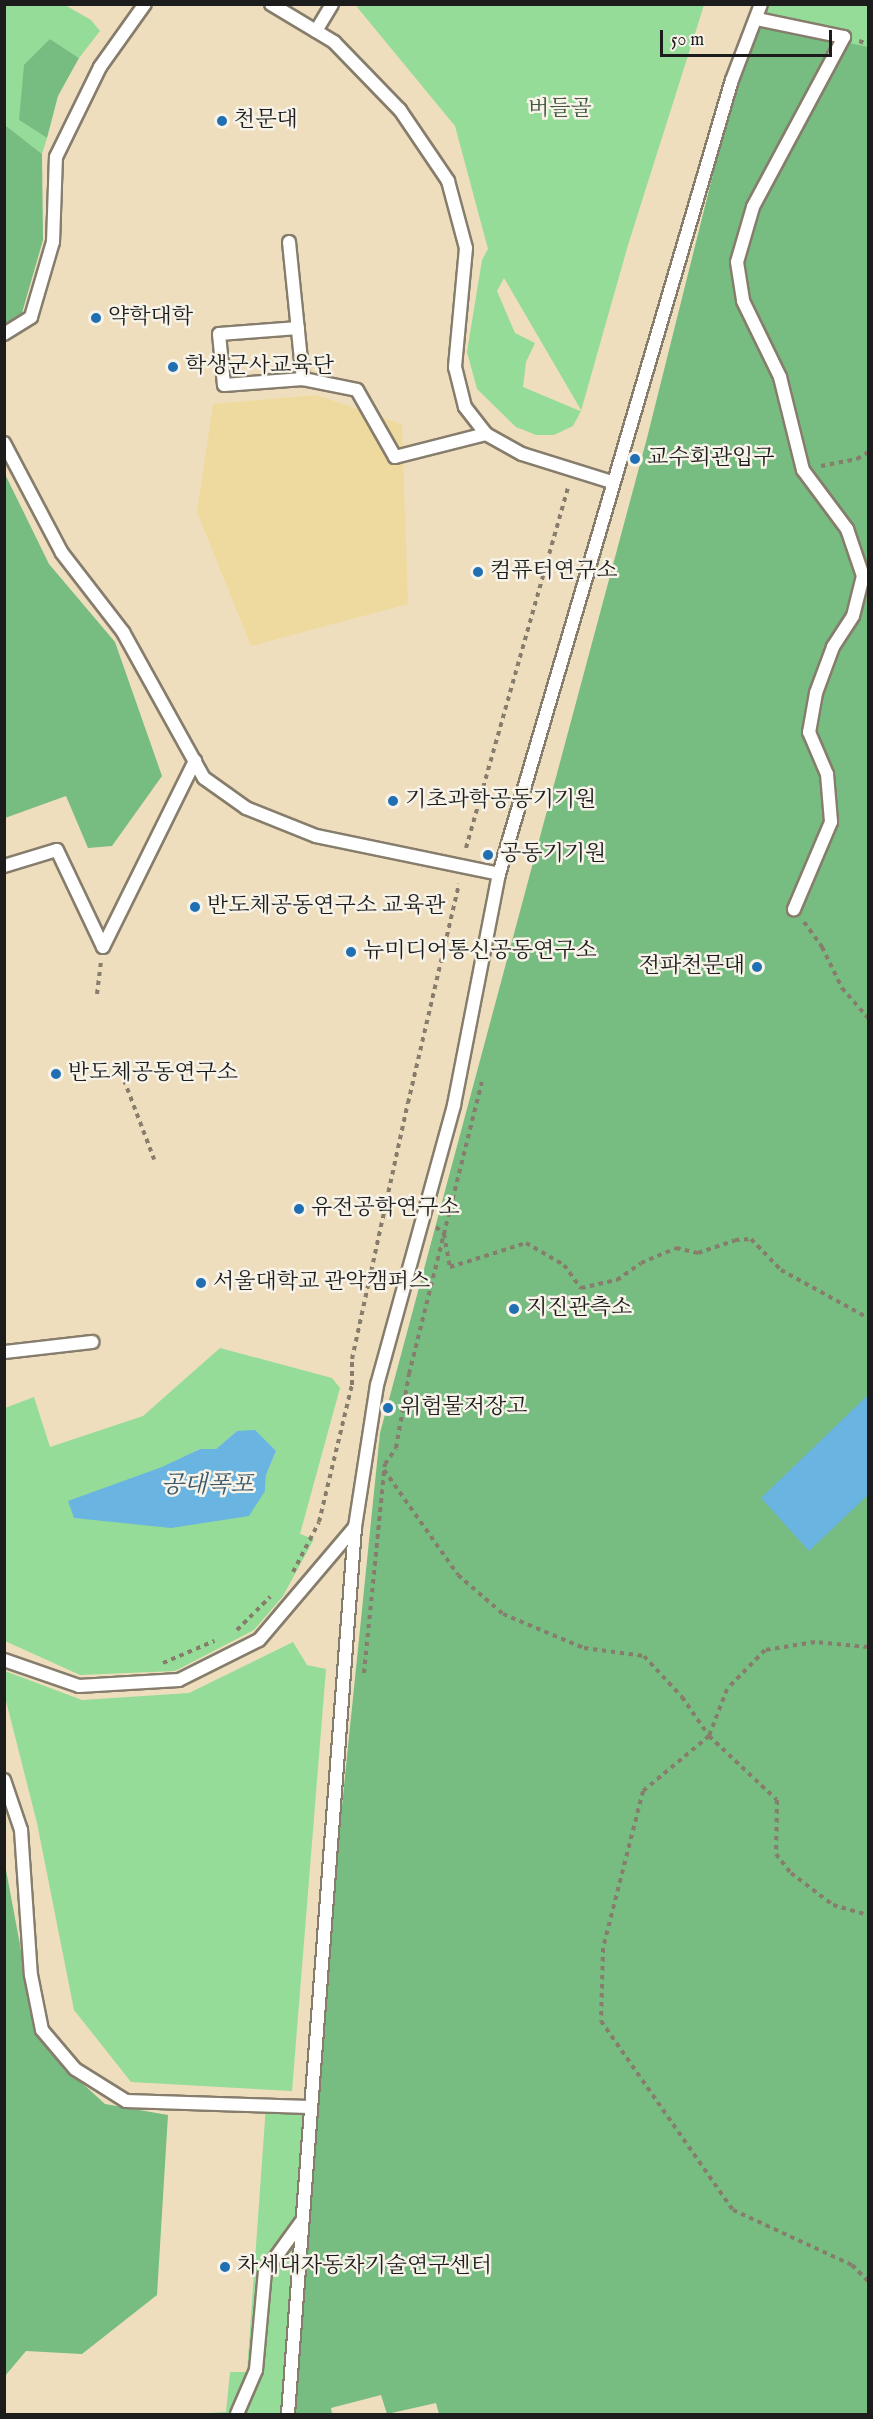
<!DOCTYPE html>
<html>
<head>
<meta charset="utf-8">
<style>
	body { margin:0 }
	#map { position:relative; width:873px; height:2419px; overflow:hidden; background:#efdebd; font-family:"IM FELL English","Noto Serif KR",serif }
	div>[style] { position:absolute }
	[style*='--x'] { left:calc(var(--x)*1px); top:calc(var(--y)*1px); width:calc(var(--w)*1px); rotate:calc(var(--a)*1deg) }
	.green>* { inset:0; background:#94dc97 }
	.forest>* { inset:0; background:#77bc80 }
	.sand>* { inset:0; background:#eeda9e }
	.water>* { inset:0; background:#6ab4e2 }
	.path>* { height:4px; margin-top:-2px; transform-origin:0; background:repeating-linear-gradient(90deg,#867d6c 0 4.5px,transparent 0 9px) }
	.roads { filter:drop-shadow(2px 0 #867d6c) drop-shadow(-2px 0 #867d6c) drop-shadow(0 2px #867d6c) drop-shadow(0 -2px #867d6c) }
	.lane>* { height:12px; margin:-6px; padding:0 6px; transform-origin:6px; border-radius:6px; background:#fff }
	.dots>* { width:16px; height:16px; translate:-50% -50%; box-sizing:border-box; border:3px solid #f7f3e8; border-radius:50% }
	span { translate:-50% -50%; white-space:nowrap; text-align:center; line-height:1.15; -webkit-text-stroke:5px #f7f3e8; paint-order:stroke }
	.park-label { font-size:22px; color:#405641 }
	.poi-label { font-size:22px; color:#1c1c1c }
	.left { translate:0 -50%; text-align:left }
	.right { translate:-100% -50%; text-align:right }
	.water-label { font-size:24px; color:#3b596b; font-style:italic }
	.frame { position:absolute; inset:0; border:6px solid #1c1c1c; pointer-events:none }
	.scale { position:absolute; left:660px; top:30px; width:172px; height:27px; box-sizing:border-box; border:3px solid #1c1c1c; border-top:0; padding-left:8px; font-size:18px; line-height:21px; white-space:nowrap; color:#1c1c1c; -webkit-text-stroke:4px #f7f3e8; paint-order:stroke }
</style>
</head>
<body>
<div id="map">
	<div class="green">
		<div style="clip-path:polygon(4px 5px,65px 5px,91px 20px,100px 31px,79px 58px,50px 39px,19px 120px,47px 138px,42px 154px,5px 125px)"></div>
		<div style="clip-path:polygon(evenodd,359px 5px,704px 5px,628px 245px,581px 411px,573px 426px,554px 435px,536px 435px,516px 427px,477px 389px,467px 352px,482px 260px,488px 249px,455px 126px,357px 7px,359px 5px,504px 278px,581px 410px,580px 411px,523px 387px,526px 362px,535px 343px,515px 333px,497px 291px,504px 278px)"></div>
		<div style="clip-path:polygon(767px 5px,868px 5px,868px 53px,760px 30px)"></div>
		<div style="clip-path:polygon(evenodd,220px 1348px,332px 1378px,340px 1388px,300px 1534px,314px 1539px,283px 1596px,254px 1630px,175px 1671px,80px 1675px,5px 1641px,5px 1408px,34px 1397px,50px 1447px,143px 1416px,220px 1348px,237px 1431px,276px 1451px,266px 1475px,265px 1491px,114px 1520px,74px 1518px,199px 1449px,216px 1449px,237px 1431px)"></div>
		<div style="clip-path:polygon(293px 1642px,307px 1665px,326px 1669px,292px 2091px,131px 2082px,74px 2010px,37px 1823px,5px 1697px,5px 1671px,82px 1700px,189px 1693px)"></div>
		<div style="clip-path:polygon(266px 2105px,309px 2107px,299px 2177px,301px 2232px,288px 2414px,191px 2414px,226px 2412px,230px 2372px,247px 2372px)"></div>
	</div>
	<div class="forest">
		<div style="clip-path:polygon(751px 22px,868px 47px,868px 2414px,439px 2414px,436px 2403px,387px 2414px,381px 2395px,331px 2408px,332px 2414px,280px 2414px,380px 1433px,647px 438px)"></div>
		<div style="clip-path:polygon(50px 39px,79px 58px,58px 96px,47px 138px,19px 120px,24px 65px)"></div>
		<div style="clip-path:polygon(5px 125px,42px 154px,43px 240px,22px 313px,5px 326px)"></div>
		<div style="clip-path:polygon(4px 472px,49px 564px,115px 642px,162px 776px,112px 846px,88px 848px,66px 796px,5px 818px)"></div>
		<div style="clip-path:polygon(4px 1835px,6px 1870px,36px 2030px,72px 2074px,105px 2104px,168px 2115px,157px 2295px,82px 2354px,26px 2351px,5px 2376px)"></div>
	</div>
	<div class="sand">
		<div style="clip-path:polygon(316px 395px,402px 424px,408px 604px,251px 646px,197px 512px,213px 404px)"></div>
	</div>
	<div class="water">
		<div style="clip-path:polygon(868px 1395px,868px 1495px,809px 1551px,761px 1498px)"></div>
		<div style="clip-path:polygon(255px 1430px,276px 1451px,266px 1475px,265px 1491px,249px 1516px,171px 1528px,74px 1518px,68px 1501px,162px 1467px,200px 1449px,216px 1449px,237px 1431px)"></div>
	</div>
	<div class="path">
		<div style="--x:859;--y:41;--w:9;--a:18"></div>
		<div style="--x:821;--y:466;--w:37;--a:-11"></div>
		<div style="--x:857;--y:459;--w:13;--a:-32"></div>
		<div style="--x:466;--y:848;--w:377;--a:-74.2"></div>
		<div style="--x:804;--y:922;--w:31;--a:54"></div>
		<div style="--x:822;--y:947;--w:46;--a:64"></div>
		<div style="--x:842;--y:988;--w:40;--a:49"></div>
		<div style="--x:97;--y:994;--w:32;--a:-83"></div>
		<div style="--x:124;--y:1080;--w:85;--a:69.2"></div>
		<div style="--x:436;--y:1227;--w:11;--a:41"></div>
		<div style="--x:444;--y:1234;--w:34;--a:80"></div>
		<div style="--x:450;--y:1267;--w:80;--a:-17.5"></div>
		<div style="--x:526;--y:1243;--w:44;--a:30.1"></div>
		<div style="--x:564;--y:1265;--w:29;--a:54"></div>
		<div style="--x:581;--y:1288;--w:37;--a:-13"></div>
		<div style="--x:617;--y:1280;--w:29;--a:-35"></div>
		<div style="--x:641;--y:1263;--w:38;--a:-23"></div>
		<div style="--x:676;--y:1248;--w:23;--a:13"></div>
		<div style="--x:698;--y:1253;--w:39;--a:-19"></div>
		<div style="--x:735;--y:1240;--w:16;--a:-4"></div>
		<div style="--x:751;--y:1239;--w:43;--a:45.9"></div>
		<div style="--x:781;--y:1270;--w:99;--a:28.9"></div>
		<div style="--x:384;--y:1470;--w:128;--a:54.8"></div>
		<div style="--x:458;--y:1575;--w:60;--a:40.9"></div>
		<div style="--x:503;--y:1614;--w:88;--a:22.8"></div>
		<div style="--x:584;--y:1648;--w:61;--a:7.6"></div>
		<div style="--x:644;--y:1656;--w:56;--a:47.2"></div>
		<div style="--x:682;--y:1697;--w:47;--a:55.3"></div>
		<div style="--x:709;--y:1736;--w:93;--a:43.3"></div>
		<div style="--x:777;--y:1800;--w:54;--a:91.1"></div>
		<div style="--x:776;--y:1854;--w:24;--a:52"></div>
		<div style="--x:791;--y:1873;--w:53;--a:37.3"></div>
		<div style="--x:833;--y:1905;--w:36;--a:16"></div>
		<div style="--x:293;--y:1572;--w:56;--a:-62.5"></div>
		<div style="--x:319;--y:1522;--w:141;--a:-76.5"></div>
		<div style="--x:352;--y:1385;--w:26;--a:-90"></div>
		<div style="--x:352;--y:1359;--w:262;--a:-77.7"></div>
		<div style="--x:408;--y:1103;--w:225;--a:-76.9"></div>
		<div style="--x:237;--y:1630;--w:47;--a:-45"></div>
		<div style="--x:868;--y:1647;--w:53;--a:-174.6"></div>
		<div style="--x:815;--y:1642;--w:51;--a:170.9"></div>
		<div style="--x:765;--y:1650;--w:54;--a:134.3"></div>
		<div style="--x:727;--y:1689;--w:50;--a:111"></div>
		<div style="--x:709;--y:1736;--w:86;--a:140.2"></div>
		<div style="--x:643;--y:1791;--w:162;--a:104.3"></div>
		<div style="--x:603;--y:1948;--w:73;--a:91.6"></div>
		<div style="--x:601;--y:2021;--w:231;--a:55.1"></div>
		<div style="--x:733;--y:2210;--w:131;--a:24.8"></div>
		<div style="--x:852;--y:2265;--w:23;--a:45"></div>
		<div style="--x:163;--y:1663;--w:56;--a:-23.3"></div>
		<div style="--x:364;--y:1673;--w:210;--a:-84.3"></div>
		<div style="--x:385;--y:1464;--w:19;--a:-55"></div>
		<div style="--x:396;--y:1448;--w:75;--a:-80"></div>
		<div style="--x:409;--y:1374;--w:301;--a:-76"></div>
	</div>
	<div class="roads">
		<div class="lane">
			<div style="--x:271;--y:4;--w:74;--a:31.1"></div>
			<div style="--x:334;--y:42;--w:95;--a:45.9"></div>
			<div style="--x:400;--y:110;--w:86;--a:55.9"></div>
			<div style="--x:448;--y:181;--w:69;--a:75"></div>
			<div style="--x:466;--y:248;--w:120;--a:95.3"></div>
			<div style="--x:455;--y:367;--w:41;--a:76"></div>
			<div style="--x:465;--y:407;--w:34;--a:52"></div>
			<div style="--x:486;--y:434;--w:41;--a:29.1"></div>
			<div style="--x:522;--y:454;--w:94;--a:17.3"></div>
			<div style="--x:757;--y:19;--w:89;--a:11.7"></div>
			<div style="--x:844;--y:37;--w:193;--a:118.2"></div>
			<div style="--x:753;--y:207;--w:57;--a:106.2"></div>
			<div style="--x:737;--y:262;--w:39;--a:81"></div>
			<div style="--x:743;--y:301;--w:85;--a:64"></div>
			<div style="--x:780;--y:377;--w:96;--a:76.1"></div>
			<div style="--x:803;--y:470;--w:74;--a:53.3"></div>
			<div style="--x:847;--y:529;--w:50;--a:71.2"></div>
			<div style="--x:863;--y:576;--w:41;--a:104"></div>
			<div style="--x:853;--y:616;--w:37;--a:123"></div>
			<div style="--x:833;--y:647;--w:49;--a:110.3"></div>
			<div style="--x:816;--y:693;--w:40;--a:100"></div>
			<div style="--x:809;--y:732;--w:46;--a:66.8"></div>
			<div style="--x:827;--y:774;--w:48;--a:85.2"></div>
			<div style="--x:831;--y:822;--w:95;--a:113"></div>
			<div style="--x:316;--y:31;--w:31;--a:-59"></div>
			<div style="--x:289;--y:242;--w:138;--a:84.2"></div>
			<div style="--x:298;--y:328;--w:79;--a:175.7"></div>
			<div style="--x:219;--y:334;--w:51;--a:84.4"></div>
			<div style="--x:224;--y:385;--w:79;--a:-4.3"></div>
			<div style="--x:303;--y:379;--w:55;--a:11.5"></div>
			<div style="--x:357;--y:390;--w:77;--a:60.4"></div>
			<div style="--x:395;--y:457;--w:94;--a:-14.2"></div>
			<div style="--x:4;--y:334;--w:32;--a:-32"></div>
			<div style="--x:31;--y:317;--w:78;--a:-73.7"></div>
			<div style="--x:53;--y:242;--w:85;--a:-88"></div>
			<div style="--x:56;--y:157;--w:100;--a:-63.9"></div>
			<div style="--x:100;--y:67;--w:77;--a:-54.5"></div>
			<div style="--x:4;--y:443;--w:124;--a:62.2"></div>
			<div style="--x:62;--y:553;--w:100;--a:52.3"></div>
			<div style="--x:123;--y:632;--w:167;--a:61"></div>
			<div style="--x:204;--y:778;--w:52;--a:35.5"></div>
			<div style="--x:246;--y:808;--w:75;--a:21.8"></div>
			<div style="--x:316;--y:836;--w:187;--a:11.7"></div>
			<div style="--x:4;--y:866;--w:55;--a:-16.8"></div>
			<div style="--x:57;--y:850;--w:107;--a:64.6"></div>
			<div style="--x:103;--y:947;--w:208;--a:-63.7"></div>
			<div style="--x:4;--y:1352;--w:89;--a:-6.5"></div>
			<div style="--x:4;--y:1660;--w:79;--a:19.1"></div>
			<div style="--x:79;--y:1686;--w:100;--a:-3.4"></div>
			<div style="--x:179;--y:1680;--w:89;--a:-26.6"></div>
			<div style="--x:259;--y:1640;--w:148;--a:-49.7"></div>
			<div style="--x:4;--y:1780;--w:53;--a:71.2"></div>
			<div style="--x:21;--y:1830;--w:145;--a:86.1"></div>
			<div style="--x:31;--y:1975;--w:56;--a:78.7"></div>
			<div style="--x:42;--y:2030;--w:51;--a:49.8"></div>
			<div style="--x:75;--y:2069;--w:60;--a:32.1"></div>
			<div style="--x:126;--y:2101;--w:183;--a:1.9"></div>
			<div style="--x:237;--y:2414;--w:48;--a:-66.6"></div>
			<div style="--x:256;--y:2370;--w:98;--a:-84.8"></div>
			<div style="--x:265;--y:2272;--w:62;--a:-54.2"></div>
			<div style="--x:288;--y:2414;--w:890;--a:-85.68"></div>
			<div style="--x:355;--y:1527;--w:144;--a:-81.2"></div>
			<div style="--x:377;--y:1385;--w:290;--a:-74.6"></div>
			<div style="--x:454;--y:1105;--w:235;--a:-79"></div>
			<div style="--x:499;--y:874;--w:827;--a:-73.65"></div>
			<div style="--x:732;--y:80;--w:81;--a:-69.1"></div>
		</div>
	</div>
	<div class="dots">
		<div style="left:222px;top:121px;background:#1f6fb2"></div>
		<div style="left:96px;top:318px;background:#1f6fb2"></div>
		<div style="left:173px;top:367px;background:#1f6fb2"></div>
		<div style="left:635px;top:459px;background:#1f6fb2"></div>
		<div style="left:478px;top:572px;background:#1f6fb2"></div>
		<div style="left:393px;top:801px;background:#1f6fb2"></div>
		<div style="left:488px;top:855px;background:#1f6fb2"></div>
		<div style="left:195px;top:907px;background:#1f6fb2"></div>
		<div style="left:351px;top:952px;background:#1f6fb2"></div>
		<div style="left:757px;top:967px;background:#1f6fb2"></div>
		<div style="left:56px;top:1074px;background:#1f6fb2"></div>
		<div style="left:299px;top:1209px;background:#1f6fb2"></div>
		<div style="left:201px;top:1283px;background:#1f6fb2"></div>
		<div style="left:514px;top:1309px;background:#1f6fb2"></div>
		<div style="left:388px;top:1408px;background:#1f6fb2"></div>
		<div style="left:225px;top:2267px;background:#1f6fb2"></div>
	</div>
	<div class="park-label">
		<span style="left:560px;top:110px">버들골</span>
	</div>
	<div class="poi-label">
		<span class="left" style="left:234px;top:121px">천문대</span>
		<span class="left" style="left:108px;top:318px">약학대학</span>
		<span class="left" style="left:185px;top:367px">학생군사교육단</span>
		<span class="left" style="left:647px;top:459px">교수회관입구</span>
		<span class="left" style="left:490px;top:572px">컴퓨터연구소</span>
		<span class="left" style="left:405px;top:801px">기초과학공동기기원</span>
		<span class="left" style="left:500px;top:855px">공동기기원</span>
		<span class="left" style="left:207px;top:907px">반도체공동연구소 교육관</span>
		<span class="left" style="left:363px;top:952px">뉴미디어통신공동연구소</span>
		<span class="right" style="left:745px;top:967px">전파천문대</span>
		<span class="left" style="left:68px;top:1074px">반도체공동연구소</span>
		<span class="left" style="left:311px;top:1209px">유전공학연구소</span>
		<span class="left" style="left:213px;top:1283px">서울대학교 관악캠퍼스</span>
		<span class="left" style="left:526px;top:1309px">지진관측소</span>
		<span class="left" style="left:400px;top:1408px">위험물저장고</span>
		<span class="left" style="left:237px;top:2267px">차세대자동차기술연구센터</span>
	</div>
	<div class="water-label">
		<span style="left:207px;top:1486px">공대폭포</span>
	</div>
	<div class="frame"></div>
	<div class="scale">50 m</div>
</div>
</body>
</html>
